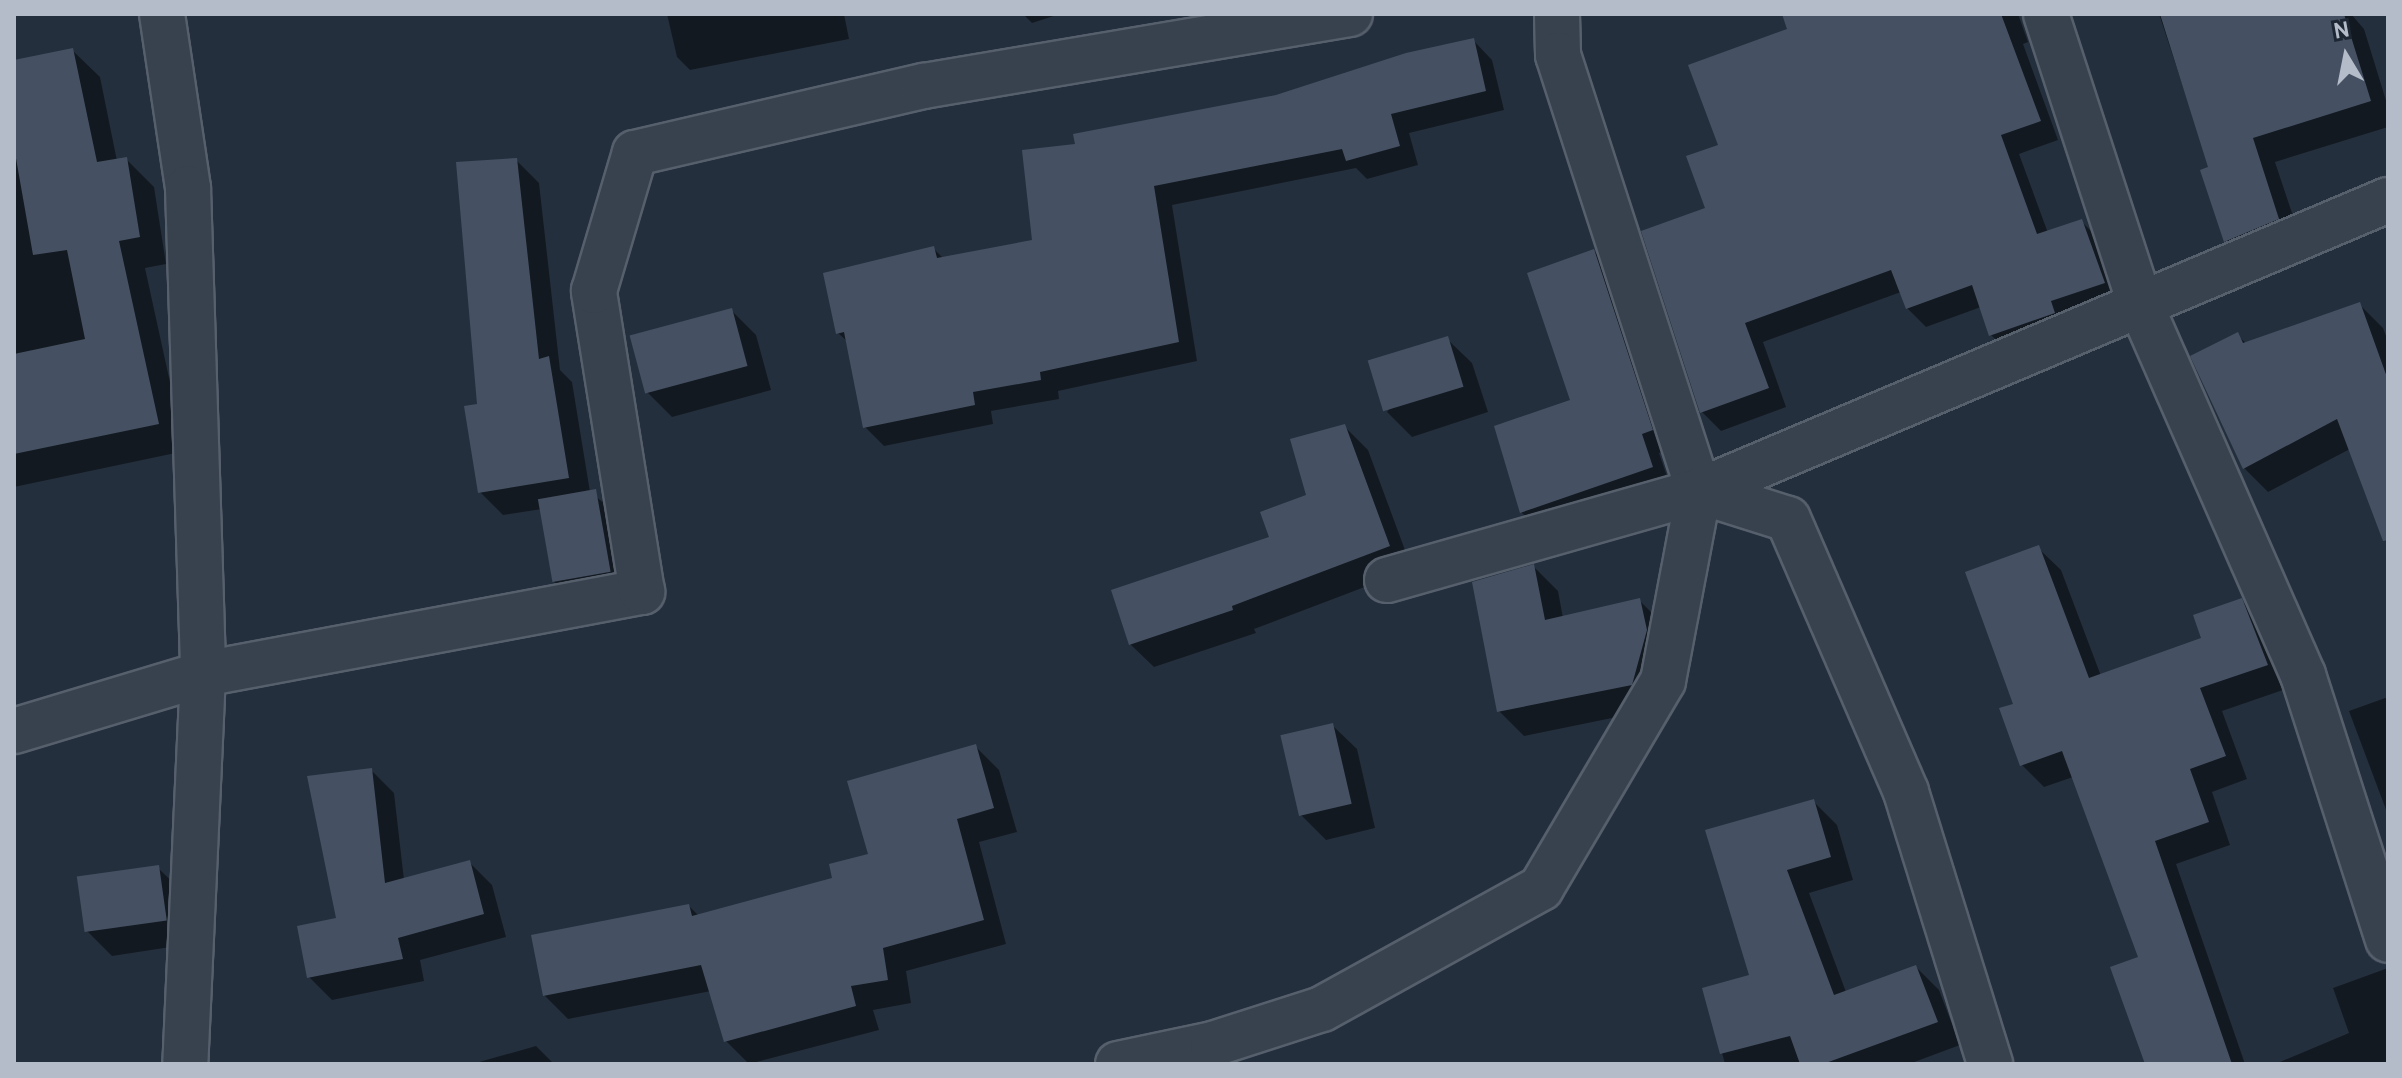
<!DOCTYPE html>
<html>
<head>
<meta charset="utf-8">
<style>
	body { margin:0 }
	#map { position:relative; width:2402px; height:1078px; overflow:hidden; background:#242f3e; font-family:Overpass,sans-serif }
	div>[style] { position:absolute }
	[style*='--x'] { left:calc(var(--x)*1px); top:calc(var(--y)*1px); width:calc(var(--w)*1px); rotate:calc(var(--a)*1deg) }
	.shadow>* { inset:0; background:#0007 }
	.building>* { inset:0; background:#455162; transform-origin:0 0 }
	.roads { filter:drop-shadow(2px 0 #565f6c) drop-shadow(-2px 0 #565f6c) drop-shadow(0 2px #565f6c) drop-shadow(0 -2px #565f6c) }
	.minor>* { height:44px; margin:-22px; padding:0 22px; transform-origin:22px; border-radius:22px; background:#38414e }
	span { translate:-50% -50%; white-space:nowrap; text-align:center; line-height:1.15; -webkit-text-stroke:6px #1d2633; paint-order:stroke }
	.frame { position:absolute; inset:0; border:16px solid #b4bcc9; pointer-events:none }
	.north { position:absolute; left:2306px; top:16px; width:80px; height:80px; -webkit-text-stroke:6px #1d2633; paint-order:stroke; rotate:350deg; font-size:22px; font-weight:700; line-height:32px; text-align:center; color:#b4bcc9 }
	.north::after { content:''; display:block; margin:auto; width:28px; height:36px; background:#b4bcc9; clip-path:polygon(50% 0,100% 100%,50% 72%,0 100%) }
</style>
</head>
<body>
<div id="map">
	<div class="shadow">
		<div style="clip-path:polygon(667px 14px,844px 14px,849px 39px,690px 70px,677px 57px)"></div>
		<div style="clip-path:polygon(1023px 14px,1060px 14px,1032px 23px)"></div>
		<div style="clip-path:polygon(1812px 14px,2018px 14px,2028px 42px,2023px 44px,2058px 140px,2019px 154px,2048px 233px,2082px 222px,2101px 241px,2122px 302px,2010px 354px,1991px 335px,1981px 307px,1926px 327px,1907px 308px,1901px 292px,1763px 342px,1786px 407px,1721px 431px,1702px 412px,1708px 209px,1720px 146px,1790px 30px)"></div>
		<div style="clip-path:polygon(2159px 14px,2351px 14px,2364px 29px,2388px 107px,2388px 127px,2275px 162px,2302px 243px,2249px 265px,2226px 241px,2210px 168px)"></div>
		<div style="clip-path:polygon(1473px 40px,1492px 60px,1504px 110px,1409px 133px,1418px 165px,1367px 179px,1356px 168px,1172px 205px,1197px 361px,1058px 391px,1059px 399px,991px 411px,993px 424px,884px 446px,865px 427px,848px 342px,838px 333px,933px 248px,944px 259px,1035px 242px,1077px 146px,1277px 97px)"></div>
		<div style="clip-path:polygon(72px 50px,100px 77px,117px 161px,126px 159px,154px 187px,166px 264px,145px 268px,185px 451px,14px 487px,14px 62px)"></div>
		<div style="clip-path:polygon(516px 160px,539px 183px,560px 370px,572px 382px,590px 492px,620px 516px,634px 597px,579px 607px,554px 582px,542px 509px,503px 515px,480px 492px,479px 405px)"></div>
		<div style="clip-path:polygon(1594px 251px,1612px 269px,1670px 449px,1659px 453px,1670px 485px,1540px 530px,1521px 512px,1572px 401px)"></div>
		<div style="clip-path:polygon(2359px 304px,2383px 328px,2388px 341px,2388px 534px,2350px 449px,2268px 492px,2244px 468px,2237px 335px,2247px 344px)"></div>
		<div style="clip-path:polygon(731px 310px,756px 335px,771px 390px,672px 417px,647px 392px)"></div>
		<div style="clip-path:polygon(1447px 339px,1472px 363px,1488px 412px,1412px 437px,1387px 412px)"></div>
		<div style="clip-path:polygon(1344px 426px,1368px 450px,1412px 569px,1254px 629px,1256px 633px,1154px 667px,1130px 644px,1272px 538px,1308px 496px)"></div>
		<div style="clip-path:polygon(2038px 548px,2061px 570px,2101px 676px,2204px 639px,2241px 600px,2264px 623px,2289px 688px,2222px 711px,2247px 779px,2212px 792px,2230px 845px,2176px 864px,2245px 1064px,2147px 1064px,2140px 958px,2073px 777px,2044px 787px,2022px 765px,2015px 705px)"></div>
		<div style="clip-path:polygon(1533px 566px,1558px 591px,1563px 618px,1639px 600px,1664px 625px,1656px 709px,1524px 736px,1499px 711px)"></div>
		<div style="clip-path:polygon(2388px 697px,2388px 815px,2349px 711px)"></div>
		<div style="clip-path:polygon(1332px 725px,1357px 749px,1375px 828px,1326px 840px,1301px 815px)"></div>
		<div style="clip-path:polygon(975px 746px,999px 770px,1017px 832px,979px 842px,1006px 944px,906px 971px,911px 1003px,873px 1010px,879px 1030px,749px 1064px,726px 1041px,711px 991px,568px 1019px,544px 995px,689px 906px,699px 916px,835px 879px,870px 855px)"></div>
		<div style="clip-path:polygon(371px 770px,394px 793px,404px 880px,469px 862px,492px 885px,506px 937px,420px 960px,424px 981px,332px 1000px,309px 977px,339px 919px)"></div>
		<div style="clip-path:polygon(1813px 801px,1837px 825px,1853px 880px,1809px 893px,1846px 992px,1916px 967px,1939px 990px,1960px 1045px,1909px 1064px,1725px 1064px,1705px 989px,1751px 977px,1708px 832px)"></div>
		<div style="clip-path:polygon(158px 868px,183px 892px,190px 944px,112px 956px,87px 931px)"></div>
		<div style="clip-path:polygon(2388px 968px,2388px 1064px,2275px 1064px,2349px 1033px,2333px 988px)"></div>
		<div style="clip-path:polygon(536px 1046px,554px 1064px,472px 1064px)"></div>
	</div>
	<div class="building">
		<div style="clip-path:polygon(1782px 14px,2001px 14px,2041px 121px,2001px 135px,2037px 234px,2082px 219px,2105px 283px,2051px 301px,2055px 313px,1989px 336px,1972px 285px,1906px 309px,1891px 270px,1745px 323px,1769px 388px,1700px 413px,1641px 231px,1705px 208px,1686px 156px,1718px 145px,1688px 65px,1787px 29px)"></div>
		<div style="clip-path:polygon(2160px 14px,2344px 14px,2371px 101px,2253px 138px,2279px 219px,2224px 242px,2200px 170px,2208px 167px)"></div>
		<div style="clip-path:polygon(1474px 38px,1486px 91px,1391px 114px,1400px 146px,1346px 161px,1342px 149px,1154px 186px,1179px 342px,1040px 372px,1041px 380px,973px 392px,975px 405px,863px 428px,844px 332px,836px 334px,823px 273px,934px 246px,937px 258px,1032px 240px,1022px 150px,1075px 144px,1073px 134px,1276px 95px,1406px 53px)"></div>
		<div style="clip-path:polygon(73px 48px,97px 162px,127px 157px,140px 237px,119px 241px,159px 424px,14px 454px,14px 354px,85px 339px,67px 250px,33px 255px,14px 147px,14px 60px)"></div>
		<div style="clip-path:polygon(517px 158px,539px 359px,549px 356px,569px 478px,478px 493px,464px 406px,477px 404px,456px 162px)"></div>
		<div style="clip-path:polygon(1594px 249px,1653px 430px,1642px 434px,1653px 467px,1520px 513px,1494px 426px,1570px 400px,1527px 273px)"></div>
		<div style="clip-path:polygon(2360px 302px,2388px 380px,2388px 540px,2383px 541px,2337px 419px,2243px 469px,2190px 356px,2238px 332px,2243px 343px)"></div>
		<div style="left:732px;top:308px;width:60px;height:106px;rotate:75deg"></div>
		<div style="left:1448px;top:336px;width:53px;height:84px;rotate:73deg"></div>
		<div style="clip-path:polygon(1345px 424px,1390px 546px,1232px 606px,1233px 610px,1129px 645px,1111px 590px,1269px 537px,1260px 512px,1306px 495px,1290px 439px)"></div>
		<div style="left:596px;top:489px;width:84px;height:59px;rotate:80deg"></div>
		<div style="clip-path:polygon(2039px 545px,2089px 678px,2201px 638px,2193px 615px,2242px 598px,2268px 665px,2200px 688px,2226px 756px,2190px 769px,2209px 822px,2155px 841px,2232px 1064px,2145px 1064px,2110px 967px,2138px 957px,2062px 751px,2020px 766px,1999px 708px,2013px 704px,1965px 572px)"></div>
		<div style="clip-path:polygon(1534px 564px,1545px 620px,1640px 598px,1647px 630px,1632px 685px,1497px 712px,1472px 582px)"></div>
		<div style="left:1333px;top:723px;width:83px;height:54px;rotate:77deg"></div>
		<div style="clip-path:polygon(976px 744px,994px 808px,957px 819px,984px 920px,883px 948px,888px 980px,851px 986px,856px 1006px,724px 1042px,701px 965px,543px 996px,531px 935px,689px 904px,692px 916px,832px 878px,829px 864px,868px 854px,847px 781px)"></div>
		<div style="clip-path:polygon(372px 768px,385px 883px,470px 860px,484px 914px,398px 938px,403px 959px,307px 978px,297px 926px,336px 918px,307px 776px)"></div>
		<div style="clip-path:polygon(1814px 799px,1831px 857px,1787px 870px,1834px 995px,1916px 965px,1938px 1022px,1823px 1064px,1800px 1064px,1790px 1036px,1720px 1054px,1702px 988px,1749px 975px,1705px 830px)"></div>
		<div style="left:159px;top:865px;width:56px;height:83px;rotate:82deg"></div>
	</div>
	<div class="roads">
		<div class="minor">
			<div style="--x:162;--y:14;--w:176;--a:81.5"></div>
			<div style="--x:188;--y:188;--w:486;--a:88.2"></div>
			<div style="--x:203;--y:674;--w:390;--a:92.6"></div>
			<div style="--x:1557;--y:14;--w:41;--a:88.6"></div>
			<div style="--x:1558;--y:55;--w:458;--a:72.1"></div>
			<div style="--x:1699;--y:491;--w:93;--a:17.5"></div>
			<div style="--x:1788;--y:519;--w:297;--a:66.6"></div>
			<div style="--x:1906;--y:792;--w:285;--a:72.8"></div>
			<div style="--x:2046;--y:14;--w:307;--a:72"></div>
			<div style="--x:2141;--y:306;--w:403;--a:66.3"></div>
			<div style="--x:2303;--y:675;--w:278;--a:72.2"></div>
			<div style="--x:1387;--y:580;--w:324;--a:-15.9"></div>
			<div style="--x:1699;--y:491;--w:748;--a:-22.9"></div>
			<div style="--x:14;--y:731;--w:197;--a:-16.8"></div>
			<div style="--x:203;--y:674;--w:447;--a:-10.6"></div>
			<div style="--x:642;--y:592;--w:305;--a:-99.1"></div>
			<div style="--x:594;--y:291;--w:144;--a:-73.5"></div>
			<div style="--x:635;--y:153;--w:297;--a:-13.1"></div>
			<div style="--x:924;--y:86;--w:432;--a:-9.6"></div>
			<div style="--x:1118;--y:1064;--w:97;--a:-11.9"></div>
			<div style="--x:1213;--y:1044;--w:114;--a:-17.8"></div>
			<div style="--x:1322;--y:1009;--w:250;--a:-28.9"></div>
			<div style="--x:1541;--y:888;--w:240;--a:-59.5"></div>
			<div style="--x:1663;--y:681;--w:193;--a:-79.3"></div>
		</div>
	</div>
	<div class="frame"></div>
	<div class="north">N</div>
</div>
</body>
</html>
